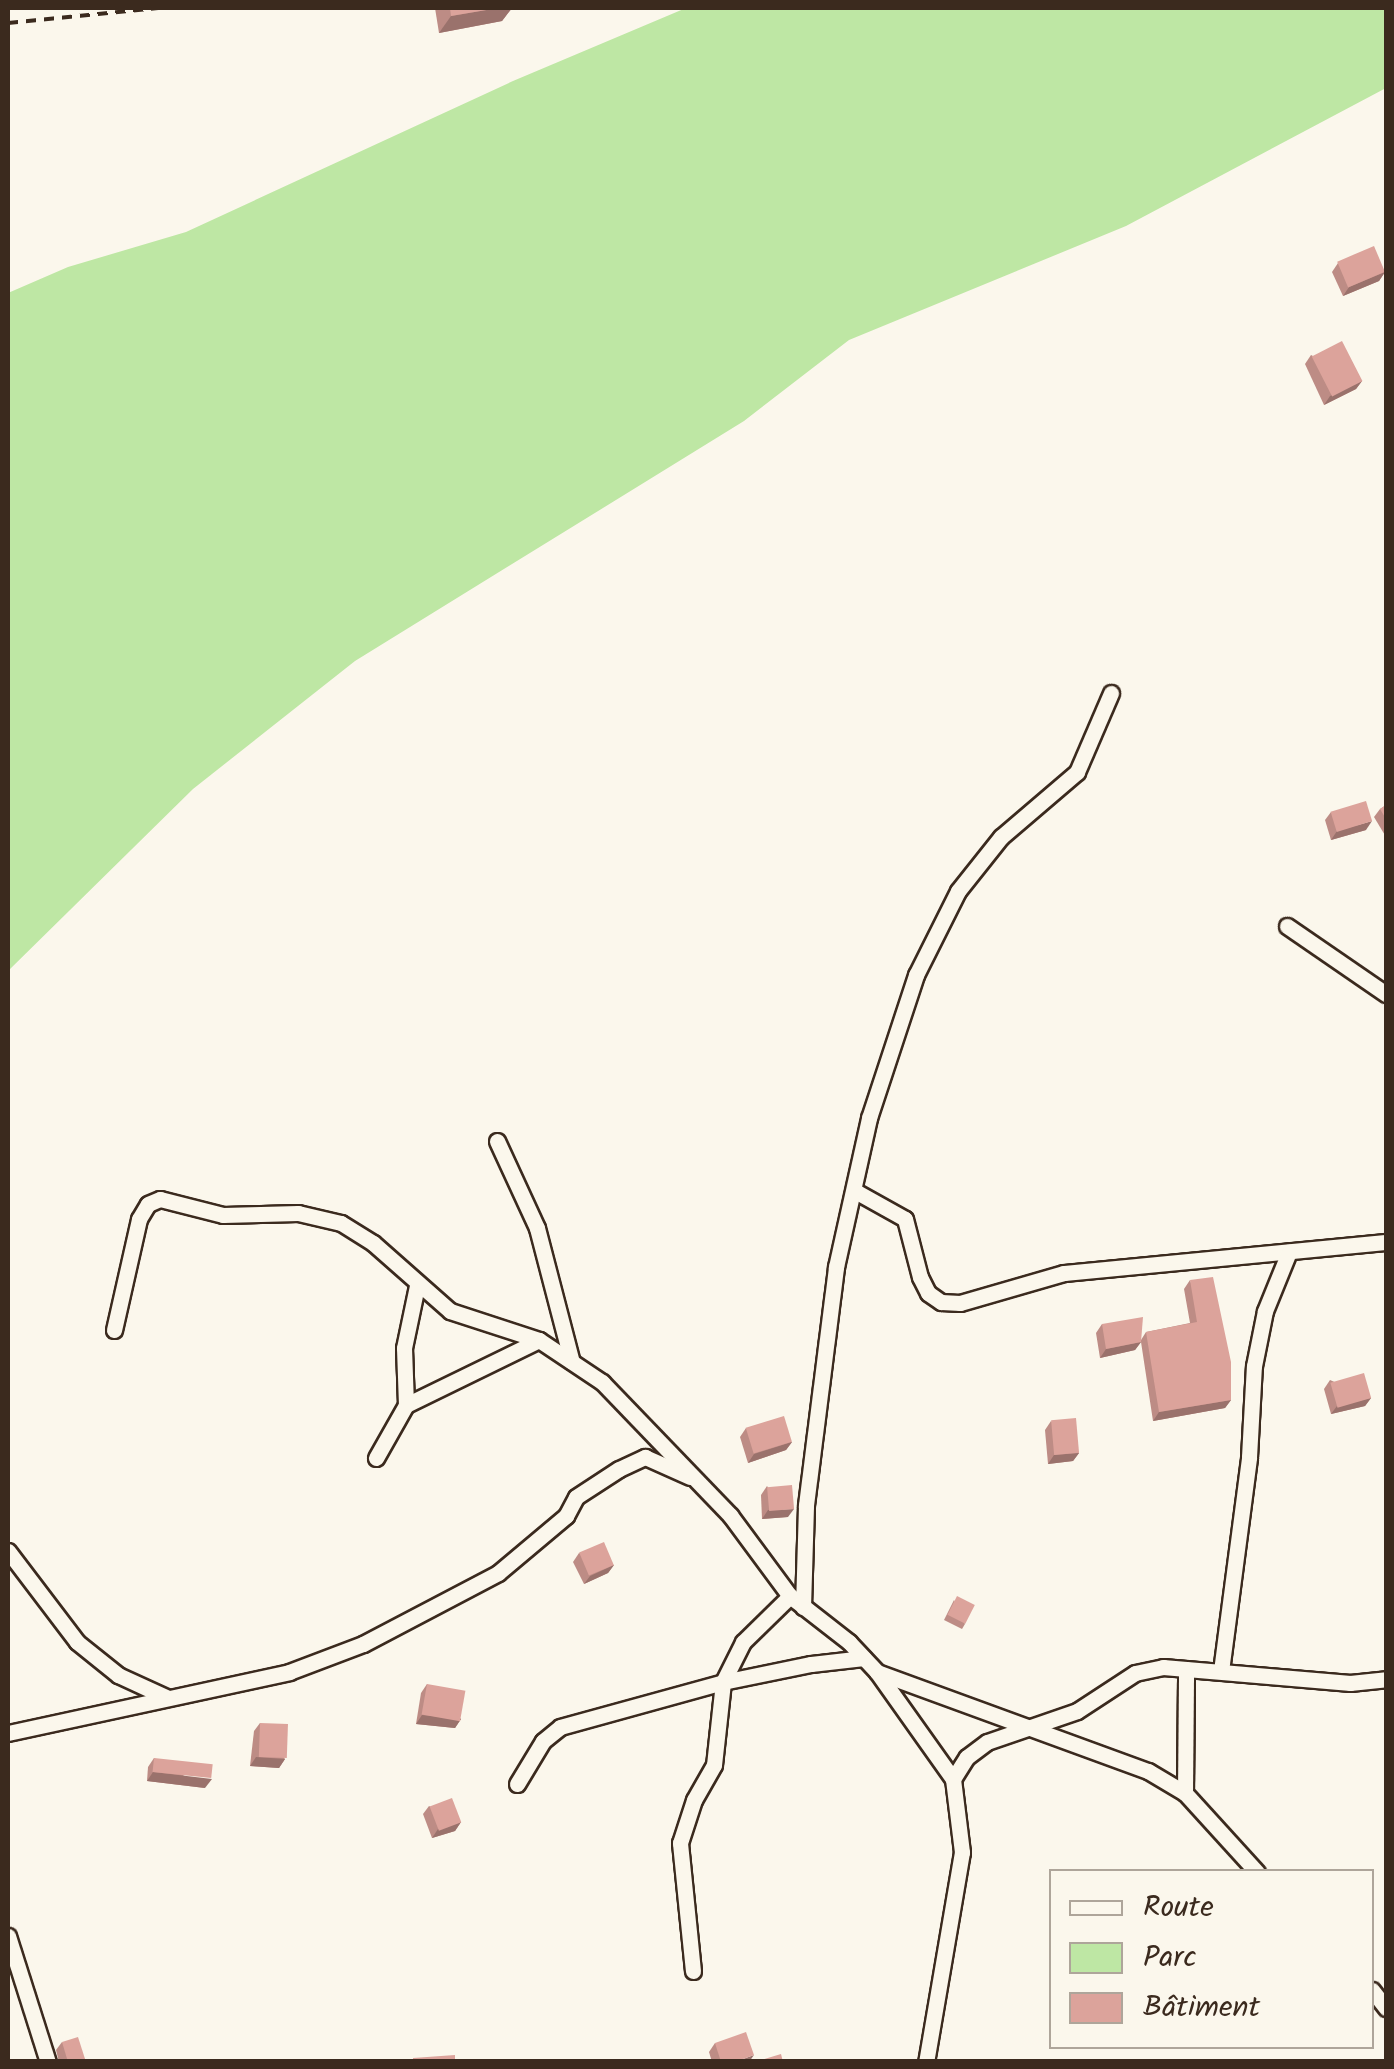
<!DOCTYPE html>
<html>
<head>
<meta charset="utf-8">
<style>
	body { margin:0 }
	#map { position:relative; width:1394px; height:2069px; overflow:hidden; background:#fbf7ec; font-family:Kalam,sans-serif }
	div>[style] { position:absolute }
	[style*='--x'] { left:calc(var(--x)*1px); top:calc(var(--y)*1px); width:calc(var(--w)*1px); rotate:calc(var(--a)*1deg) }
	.green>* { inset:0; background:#bee7a4 }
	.path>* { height:4px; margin-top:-2px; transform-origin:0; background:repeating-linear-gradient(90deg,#3b2a1e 0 10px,transparent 0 18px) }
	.roads { filter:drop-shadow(2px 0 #3b2a1e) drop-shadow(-2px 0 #3b2a1e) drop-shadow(0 2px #3b2a1e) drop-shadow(0 -2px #3b2a1e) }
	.street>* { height:15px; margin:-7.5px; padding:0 7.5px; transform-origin:7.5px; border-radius:7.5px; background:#fbf7ec }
	.wall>* { inset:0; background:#bd8c85 }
	.shaded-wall>* { inset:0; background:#9a726c }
	.building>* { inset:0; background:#dca39b; transform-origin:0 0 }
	span { translate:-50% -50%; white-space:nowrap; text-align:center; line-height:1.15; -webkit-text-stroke:8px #fbf7ec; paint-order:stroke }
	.frame { position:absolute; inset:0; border:10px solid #3b2a1e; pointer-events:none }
	.legend { position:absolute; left:1049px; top:1869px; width:325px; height:180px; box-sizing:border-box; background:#fbf7ec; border:2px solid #aea59a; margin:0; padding:12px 18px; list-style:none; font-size:30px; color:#3b2a1e }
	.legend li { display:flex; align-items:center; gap:20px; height:50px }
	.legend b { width:50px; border:2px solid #aea59a }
</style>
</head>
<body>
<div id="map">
	<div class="green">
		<div style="clip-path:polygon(686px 8px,1386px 8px,1386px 88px,1126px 226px,849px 340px,744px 421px,355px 661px,193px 789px,8px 971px,8px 293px,68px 267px,186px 232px,513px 81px)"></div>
	</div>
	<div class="path">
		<div style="--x:8;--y:23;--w:151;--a:-5.7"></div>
	</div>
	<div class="roads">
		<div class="street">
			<div style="--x:1287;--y:926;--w:120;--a:34.5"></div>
			<div style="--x:497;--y:1141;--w:96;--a:65.3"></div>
			<div style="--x:537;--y:1228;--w:138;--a:75.4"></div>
			<div style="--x:855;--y:1191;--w:57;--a:29.2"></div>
			<div style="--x:905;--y:1219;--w:60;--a:75.5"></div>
			<div style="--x:920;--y:1277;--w:18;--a:63"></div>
			<div style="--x:928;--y:1293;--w:16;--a:35"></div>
			<div style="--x:941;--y:1302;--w:19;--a:3"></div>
			<div style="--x:960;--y:1303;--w:108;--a:-16.1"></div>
			<div style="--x:1064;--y:1273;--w:323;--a:-5.5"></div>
			<div style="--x:114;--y:1330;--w:114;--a:-77.3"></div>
			<div style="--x:139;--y:1219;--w:17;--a:-59"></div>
			<div style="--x:148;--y:1204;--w:13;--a:-23"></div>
			<div style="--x:160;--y:1199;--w:65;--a:14.3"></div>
			<div style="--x:223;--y:1215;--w:75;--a:-1.5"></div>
			<div style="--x:298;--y:1213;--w:44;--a:13.1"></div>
			<div style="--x:341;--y:1223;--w:38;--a:32"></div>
			<div style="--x:373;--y:1243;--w:103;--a:41.4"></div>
			<div style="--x:450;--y:1311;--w:94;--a:18"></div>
			<div style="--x:539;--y:1340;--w:76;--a:33.7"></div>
			<div style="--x:602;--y:1382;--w:185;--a:46.1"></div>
			<div style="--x:730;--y:1515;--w:101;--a:53.5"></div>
			<div style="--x:790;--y:1596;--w:75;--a:37.9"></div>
			<div style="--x:849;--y:1642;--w:41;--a:47"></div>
			<div style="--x:877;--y:1672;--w:131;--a:54.6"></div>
			<div style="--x:953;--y:1779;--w:74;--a:83"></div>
			<div style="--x:962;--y:1852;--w:213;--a:99.7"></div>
			<div style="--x:406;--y:1405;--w:148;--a:-26"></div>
			<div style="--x:376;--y:1458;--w:61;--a:-60.5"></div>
			<div style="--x:406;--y:1405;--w:57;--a:-92"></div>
			<div style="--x:404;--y:1348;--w:63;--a:-78.2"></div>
			<div style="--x:8;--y:1551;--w:114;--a:52.8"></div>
			<div style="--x:77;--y:1642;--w:53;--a:38.8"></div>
			<div style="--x:118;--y:1675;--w:53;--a:24.6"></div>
			<div style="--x:803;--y:1607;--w:102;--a:-88.3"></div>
			<div style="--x:806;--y:1505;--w:240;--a:-82.8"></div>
			<div style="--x:836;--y:1267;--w:153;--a:-77.5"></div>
			<div style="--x:869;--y:1118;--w:151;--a:-71.8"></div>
			<div style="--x:916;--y:975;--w:94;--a:-63.4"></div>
			<div style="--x:958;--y:891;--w:69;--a:-51.5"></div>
			<div style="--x:1001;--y:837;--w:100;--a:-40.5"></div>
			<div style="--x:1077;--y:772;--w:86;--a:-66.7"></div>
			<div style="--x:1221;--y:1671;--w:216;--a:-82.5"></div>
			<div style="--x:1249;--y:1457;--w:91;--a:-86.9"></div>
			<div style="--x:1254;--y:1366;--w:56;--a:-78.7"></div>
			<div style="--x:1265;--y:1311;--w:64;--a:-67.9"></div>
			<div style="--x:877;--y:1672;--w:289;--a:20.1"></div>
			<div style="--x:1148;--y:1771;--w:43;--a:30.7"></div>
			<div style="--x:1185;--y:1793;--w:107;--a:47.7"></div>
			<div style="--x:8;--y:1733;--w:288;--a:-12.2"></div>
			<div style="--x:289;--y:1672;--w:79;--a:-20.7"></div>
			<div style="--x:363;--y:1644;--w:153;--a:-27.7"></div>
			<div style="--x:498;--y:1573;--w:89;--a:-40"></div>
			<div style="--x:566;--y:1516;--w:21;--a:-62"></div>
			<div style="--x:576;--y:1497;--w:51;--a:-33.1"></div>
			<div style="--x:619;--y:1469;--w:29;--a:-25"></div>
			<div style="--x:645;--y:1457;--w:49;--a:24"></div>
			<div style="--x:953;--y:1779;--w:26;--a:-58"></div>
			<div style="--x:967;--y:1757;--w:25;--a:-37"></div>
			<div style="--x:987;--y:1742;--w:95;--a:-19"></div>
			<div style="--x:1077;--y:1711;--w:69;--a:-33.2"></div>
			<div style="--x:1135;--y:1673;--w:29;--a:-12"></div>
			<div style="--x:1163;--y:1667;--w:188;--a:4.9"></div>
			<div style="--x:1350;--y:1683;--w:36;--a:-6"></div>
			<div style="--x:517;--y:1784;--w:50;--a:-58.8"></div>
			<div style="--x:543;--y:1741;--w:22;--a:-39"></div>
			<div style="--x:560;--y:1727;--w:169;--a:-15.4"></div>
			<div style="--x:723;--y:1682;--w:90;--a:-11.6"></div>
			<div style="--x:811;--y:1664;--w:53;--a:-6.5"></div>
			<div style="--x:1185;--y:1793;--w:124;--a:-89.5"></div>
			<div style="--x:8;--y:1936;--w:132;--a:72.4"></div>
			<div style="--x:693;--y:1971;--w:129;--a:-95.8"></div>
			<div style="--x:680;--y:1843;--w:45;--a:-72"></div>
			<div style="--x:694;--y:1800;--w:40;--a:-60.3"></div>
			<div style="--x:714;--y:1765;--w:83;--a:-83.8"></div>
			<div style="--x:723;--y:1682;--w:45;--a:-63.4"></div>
			<div style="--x:743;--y:1642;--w:66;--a:-44.4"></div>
			<div style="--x:1372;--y:1990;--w:23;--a:52"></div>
		</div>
	</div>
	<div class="wall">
		<div style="clip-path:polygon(435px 8px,512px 8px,502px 21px,439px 33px)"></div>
		<div style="clip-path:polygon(1338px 263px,1385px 272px,1379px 281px,1343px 296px,1332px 272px)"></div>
		<div style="clip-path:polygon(1311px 355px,1362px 381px,1356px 389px,1324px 405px,1305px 364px)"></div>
		<div style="clip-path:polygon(1386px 805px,1386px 837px,1374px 817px,1380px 809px)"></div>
		<div style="clip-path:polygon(1331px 812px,1366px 830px,1331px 840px,1325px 820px)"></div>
		<div style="clip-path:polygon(1190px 1280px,1231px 1400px,1225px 1408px,1153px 1421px,1141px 1342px,1135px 1350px,1100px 1358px,1096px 1333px,1102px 1324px,1141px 1340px,1146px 1332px,1190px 1323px,1184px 1289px)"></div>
		<div style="clip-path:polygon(1330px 1380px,1371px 1398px,1365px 1406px,1331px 1414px,1324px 1389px)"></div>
		<div style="clip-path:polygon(1051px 1421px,1079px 1453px,1073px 1461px,1048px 1464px,1045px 1430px)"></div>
		<div style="clip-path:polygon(746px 1428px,792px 1442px,786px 1450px,748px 1463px,740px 1437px)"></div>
		<div style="clip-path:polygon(767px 1486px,788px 1517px,762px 1519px,761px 1495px)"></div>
		<div style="clip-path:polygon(579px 1553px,614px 1565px,608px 1573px,584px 1584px,573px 1562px)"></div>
		<div style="clip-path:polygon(954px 1600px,965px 1624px,962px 1629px,944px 1620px)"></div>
		<div style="clip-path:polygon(427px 1684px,461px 1719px,455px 1728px,416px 1724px,421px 1693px)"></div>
		<div style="clip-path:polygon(260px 1723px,285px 1759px,279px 1768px,250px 1766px,254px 1731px)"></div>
		<div style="clip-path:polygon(154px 1758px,205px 1788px,147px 1781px,148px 1767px)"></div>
		<div style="clip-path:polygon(429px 1806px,461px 1822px,455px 1831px,432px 1838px,423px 1814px)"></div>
		<div style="clip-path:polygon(62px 2042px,86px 2062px,59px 2062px,56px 2050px)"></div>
		<div style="clip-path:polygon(715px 2043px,749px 2062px,712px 2062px,709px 2052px)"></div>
	</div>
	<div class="shaded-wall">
		<div style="clip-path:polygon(498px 8px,512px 8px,502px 21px,439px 33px,451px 16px)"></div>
		<div style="clip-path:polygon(1385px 272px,1379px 281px,1343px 296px,1349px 287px)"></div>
		<div style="clip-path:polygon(1362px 381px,1356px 389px,1324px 405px,1330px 396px)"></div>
		<div style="clip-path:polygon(1372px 821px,1366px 830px,1331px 840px,1337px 831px)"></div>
		<div style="clip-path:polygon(1141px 1342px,1135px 1350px,1100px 1358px,1106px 1349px)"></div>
		<div style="clip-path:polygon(1371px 1398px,1365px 1406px,1331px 1414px,1337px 1406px)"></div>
		<div style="clip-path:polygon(1231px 1400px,1225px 1408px,1153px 1421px,1159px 1412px)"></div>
		<div style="clip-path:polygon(792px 1442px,786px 1450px,748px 1463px,754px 1454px)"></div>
		<div style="clip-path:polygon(1079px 1453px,1073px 1461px,1048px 1464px,1054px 1455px)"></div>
		<div style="clip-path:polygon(794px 1509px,788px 1517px,762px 1519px,768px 1510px)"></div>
		<div style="clip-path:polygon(614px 1565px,608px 1573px,584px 1584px,590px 1576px)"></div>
		<div style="clip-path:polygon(422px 1715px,461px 1719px,455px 1728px,416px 1724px)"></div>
		<div style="clip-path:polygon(256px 1757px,285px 1759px,279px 1768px,250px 1766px)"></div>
		<div style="clip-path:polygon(153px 1772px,212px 1779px,205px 1788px,147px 1781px)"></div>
		<div style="clip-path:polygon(461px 1822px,455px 1831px,432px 1838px,438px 1829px)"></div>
		<div style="clip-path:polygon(754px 2055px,749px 2062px,735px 2062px)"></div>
	</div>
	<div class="building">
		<div style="clip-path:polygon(450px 8px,498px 8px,451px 16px)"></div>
		<div style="left:1374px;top:246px;width:28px;height:40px;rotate:67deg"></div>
		<div style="left:1342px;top:341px;width:45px;height:34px;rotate:63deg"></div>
		<div style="left:1366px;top:801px;width:21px;height:37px;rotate:73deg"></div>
		<div style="clip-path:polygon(1386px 805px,1386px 819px,1380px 809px)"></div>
		<div style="clip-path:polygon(1213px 1277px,1231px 1362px,1231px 1400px,1159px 1412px,1146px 1332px,1197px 1322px,1190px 1280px)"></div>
		<div style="clip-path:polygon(1143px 1317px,1141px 1342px,1106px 1349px,1102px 1324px)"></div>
		<div style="left:1364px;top:1373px;width:26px;height:35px;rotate:74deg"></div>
		<div style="left:784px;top:1416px;width:27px;height:40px;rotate:73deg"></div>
		<div style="left:1076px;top:1418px;width:35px;height:25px;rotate:85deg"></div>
		<div style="left:792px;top:1485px;width:24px;height:25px;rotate:85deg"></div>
		<div style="left:604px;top:1542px;width:25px;height:27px;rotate:67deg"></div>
		<div style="left:957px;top:1596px;width:20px;height:21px;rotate:27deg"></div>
		<div style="left:427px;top:1684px;width:39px;height:31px;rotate:10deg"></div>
		<div style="left:260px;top:1723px;width:28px;height:34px;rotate:2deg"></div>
		<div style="left:154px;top:1758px;width:59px;height:14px;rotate:6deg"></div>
		<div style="left:452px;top:1798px;width:26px;height:24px;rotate:69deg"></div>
		<div style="clip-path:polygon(746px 2032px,754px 2055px,735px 2062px,721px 2062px,715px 2043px)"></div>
		<div style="clip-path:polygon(78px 2037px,86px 2062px,68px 2062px,62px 2042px)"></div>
		<div style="clip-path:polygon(781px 2054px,783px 2062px,758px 2061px)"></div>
		<div style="clip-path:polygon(455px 2055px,455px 2062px,413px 2062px,413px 2058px)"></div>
	</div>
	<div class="frame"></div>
	<ul class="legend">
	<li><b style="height:12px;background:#fbf7ec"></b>Route</li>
	<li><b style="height:28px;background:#bee7a4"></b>Parc</li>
	<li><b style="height:28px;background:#dca39b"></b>Bâtiment</li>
	</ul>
</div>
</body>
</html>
